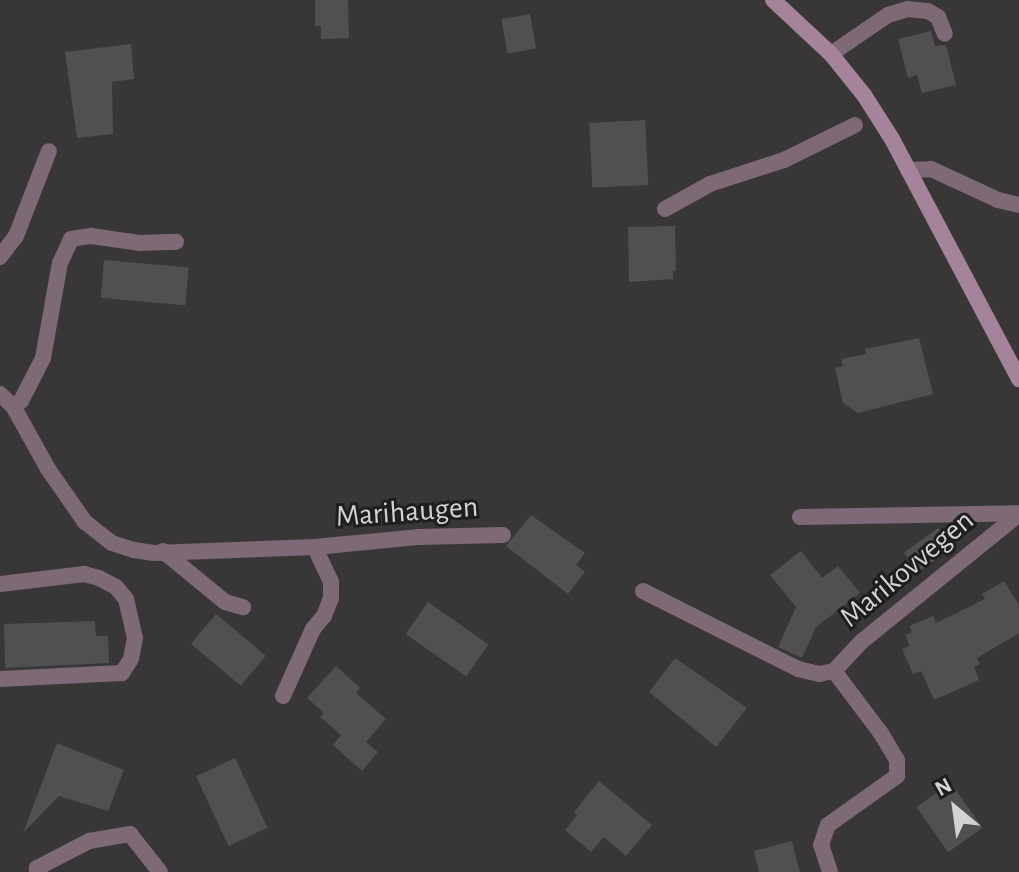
<!DOCTYPE html>
<html>
<head>
<meta charset="utf-8">
<style>
	body { margin:0 }
	#map { position:relative; width:1019px; height:872px; overflow:hidden; background:#393638; font-family:"Alegreya Sans",sans-serif }
	div>[style] { position:absolute }
	[style*='--x'] { left:calc(var(--x)*1px); top:calc(var(--y)*1px); width:calc(var(--w)*1px); rotate:calc(var(--a)*1deg) }
	.building>* { inset:0; background:#524f51; transform-origin:0 0 }
	.lane>* { height:16px; margin:-8px; padding:0 8px; transform-origin:8px; border-radius:8px; background:#7e6976 }
	.secondary>* { height:16px; margin:-8px; padding:0 8px; transform-origin:8px; border-radius:8px; background:#a5849a }
	span { translate:-50% -50%; white-space:nowrap; text-align:center; line-height:1.15; -webkit-text-stroke:6px #1f1e1f; paint-order:stroke }
	.street-label { font-size:30px; color:#d4d2d3 }
	.north { position:absolute; left:915px; top:768px; width:80px; height:80px; -webkit-text-stroke:6px #1f1e1f; paint-order:stroke; rotate:331deg; font-size:22px; font-weight:700; line-height:32px; text-align:center; color:#d4d2d3 }
	.north::after { content:''; display:block; margin:auto; width:28px; height:36px; background:#d4d2d3; clip-path:polygon(50% 0,100% 100%,50% 72%,0 100%) }
</style>
</head>
<body>
<div id="map">
	<div class="building">
		<div style="clip-path:polygon(315px 0,348px 0,349px 38px,321px 39px,321px 26px,315px 26px)"></div>
		<div style="left:530px;top:14px;width:35px;height:29px;rotate:80deg"></div>
		<div style="clip-path:polygon(931px 31px,935px 46px,946px 45px,956px 85px,922px 93px,917px 75px,908px 78px,898px 39px)"></div>
		<div style="clip-path:polygon(131px 44px,134px 79px,112px 82px,113px 134px,77px 138px,65px 52px)"></div>
		<div style="left:645px;top:120px;width:65px;height:56px;rotate:87deg"></div>
		<div style="clip-path:polygon(675px 226px,676px 271px,673px 271px,673px 279px,629px 282px,628px 227px)"></div>
		<div style="left:104px;top:260px;width:85px;height:38px;rotate:5deg"></div>
		<div style="clip-path:polygon(919px 338px,933px 394px,858px 413px,843px 403px,835px 368px,843px 366px,841px 359px,866px 354px,865px 349px)"></div>
		<div style="clip-path:polygon(531px 515px,585px 553px,576px 565px,585px 572px,568px 594px,506px 546px)"></div>
		<div style="left:938px;top:528px;width:24px;height:42px;rotate:54deg"></div>
		<div style="clip-path:polygon(801px 551px,822px 578px,838px 566px,860px 593px,816px 627px,802px 658px,778px 647px,796px 607px,770px 575px)"></div>
		<div style="clip-path:polygon(1004px 581px,1019px 605px,1019px 633px,977px 658px,980px 664px,974px 667px,979px 680px,934px 700px,921px 671px,913px 674px,902px 649px,910px 646px,905px 635px,912px 632px,909px 626px,933px 616px,936px 623px,985px 599px,982px 594px)"></div>
		<div style="left:428px;top:602px;width:74px;height:39px;rotate:35deg"></div>
		<div style="left:216px;top:614px;width:65px;height:39px;rotate:40deg"></div>
		<div style="clip-path:polygon(95px 621px,96px 636px,108px 636px,109px 663px,5px 668px,4px 624px)"></div>
		<div style="clip-path:polygon(675px 658px,747px 708px,716px 747px,649px 692px)"></div>
		<div style="clip-path:polygon(336px 666px,360px 688px,356px 693px,386px 719px,366px 742px,378px 752px,362px 771px,333px 745px,341px 735px,320px 717px,324px 713px,307px 698px)"></div>
		<div style="clip-path:polygon(57px 743px,124px 770px,108px 811px,59px 796px,23px 833px)"></div>
		<div style="left:235px;top:758px;width:77px;height:43px;rotate:65deg"></div>
		<div style="clip-path:polygon(599px 781px,652px 825px,626px 856px,604px 837px,591px 852px,565px 830px,577px 815px,574px 812px)"></div>
		<div style="left:951px;top:783px;width:55px;height:42px;rotate:55deg"></div>
		<div style="clip-path:polygon(792px 841px,800px 872px,759px 872px,754px 851px)"></div>
	</div>
	<div class="lane">
		<div style="--x:831;--y:54;--w:69;--a:-34.4"></div>
		<div style="--x:888;--y:15;--w:21;--a:-17"></div>
		<div style="--x:908;--y:9;--w:20;--a:6"></div>
		<div style="--x:928;--y:11;--w:12;--a:31"></div>
		<div style="--x:938;--y:17;--w:18;--a:68"></div>
		<div style="--x:908;--y:170;--w:23;--a:-2"></div>
		<div style="--x:931;--y:169;--w:74;--a:24.8"></div>
		<div style="--x:998;--y:200;--w:22;--a:13"></div>
		<div style="--x:665;--y:209;--w:51;--a:-29.1"></div>
		<div style="--x:710;--y:184;--w:78;--a:-18"></div>
		<div style="--x:784;--y:160;--w:79;--a:-26.2"></div>
		<div style="--x:0;--y:257;--w:26;--a:-53"></div>
		<div style="--x:16;--y:236;--w:91;--a:-68.8"></div>
		<div style="--x:0;--y:394;--w:18;--a:43"></div>
		<div style="--x:13;--y:406;--w:72;--a:60.9"></div>
		<div style="--x:48;--y:469;--w:65;--a:55.1"></div>
		<div style="--x:85;--y:522;--w:34;--a:38"></div>
		<div style="--x:112;--y:543;--w:23;--a:18"></div>
		<div style="--x:134;--y:550;--w:19;--a:9"></div>
		<div style="--x:153;--y:553;--w:162;--a:-2.1"></div>
		<div style="--x:315;--y:547;--w:103;--a:-5.5"></div>
		<div style="--x:418;--y:537;--w:85;--a:-1.3"></div>
		<div style="--x:13;--y:406;--w:9;--a:-32"></div>
		<div style="--x:21;--y:401;--w:48;--a:-62.9"></div>
		<div style="--x:43;--y:358;--w:97;--a:-79.9"></div>
		<div style="--x:60;--y:263;--w:26;--a:-65"></div>
		<div style="--x:71;--y:239;--w:20;--a:-9"></div>
		<div style="--x:91;--y:236;--w:49;--a:8.1"></div>
		<div style="--x:140;--y:243;--w:36;--a:-2"></div>
		<div style="--x:800;--y:517;--w:219;--a:-1"></div>
		<div style="--x:163;--y:551;--w:80;--a:39.4"></div>
		<div style="--x:225;--y:602;--w:19;--a:16"></div>
		<div style="--x:0;--y:584;--w:85;--a:-6.8"></div>
		<div style="--x:84;--y:574;--w:16;--a:15"></div>
		<div style="--x:99;--y:578;--w:19;--a:28"></div>
		<div style="--x:116;--y:587;--w:16;--a:50"></div>
		<div style="--x:126;--y:599;--w:40;--a:77"></div>
		<div style="--x:135;--y:638;--w:21;--a:101"></div>
		<div style="--x:131;--y:659;--w:17;--a:123"></div>
		<div style="--x:122;--y:673;--w:122;--a:177.2"></div>
		<div style="--x:643;--y:591;--w:174;--a:26.7"></div>
		<div style="--x:798;--y:669;--w:22;--a:13"></div>
		<div style="--x:819;--y:674;--w:15;--a:-11"></div>
		<div style="--x:283;--y:696;--w:73;--a:-65.9"></div>
		<div style="--x:313;--y:629;--w:17;--a:-50"></div>
		<div style="--x:324;--y:616;--w:19;--a:-69"></div>
		<div style="--x:331;--y:598;--w:16;--a:-90"></div>
		<div style="--x:331;--y:582;--w:38;--a:-115"></div>
		<div style="--x:37;--y:872;--w:4;--a:-90"></div>
		<div style="--x:37;--y:868;--w:59;--a:-27.4"></div>
		<div style="--x:89;--y:841;--w:42;--a:-9.7"></div>
		<div style="--x:130;--y:834;--w:48;--a:51.7"></div>
		<div style="--x:830;--y:872;--w:28;--a:-108"></div>
		<div style="--x:821;--y:845;--w:21;--a:-71"></div>
		<div style="--x:828;--y:825;--w:85;--a:-35.4"></div>
		<div style="--x:897;--y:776;--w:16;--a:-90"></div>
		<div style="--x:897;--y:760;--w:33;--a:-121"></div>
		<div style="--x:880;--y:732;--w:76;--a:-127"></div>
		<div style="--x:834;--y:671;--w:40;--a:-47"></div>
		<div style="--x:861;--y:642;--w:203;--a:-39"></div>
	</div>
	<div class="secondary">
		<div style="--x:773;--y:0;--w:79;--a:43"></div>
		<div style="--x:831;--y:54;--w:53;--a:51.2"></div>
		<div style="--x:864;--y:95;--w:52;--a:57.5"></div>
		<div style="--x:892;--y:139;--w:272;--a:62.1"></div>
	</div>
	<div class="street-label">
		<span style="left:407px;top:512px;rotate:-4deg">Marihaugen</span>
		<span style="left:907px;top:569px;rotate:-40deg">Marikovvegen</span>
	</div>
	<div class="north">N</div>
</div>
</body>
</html>
